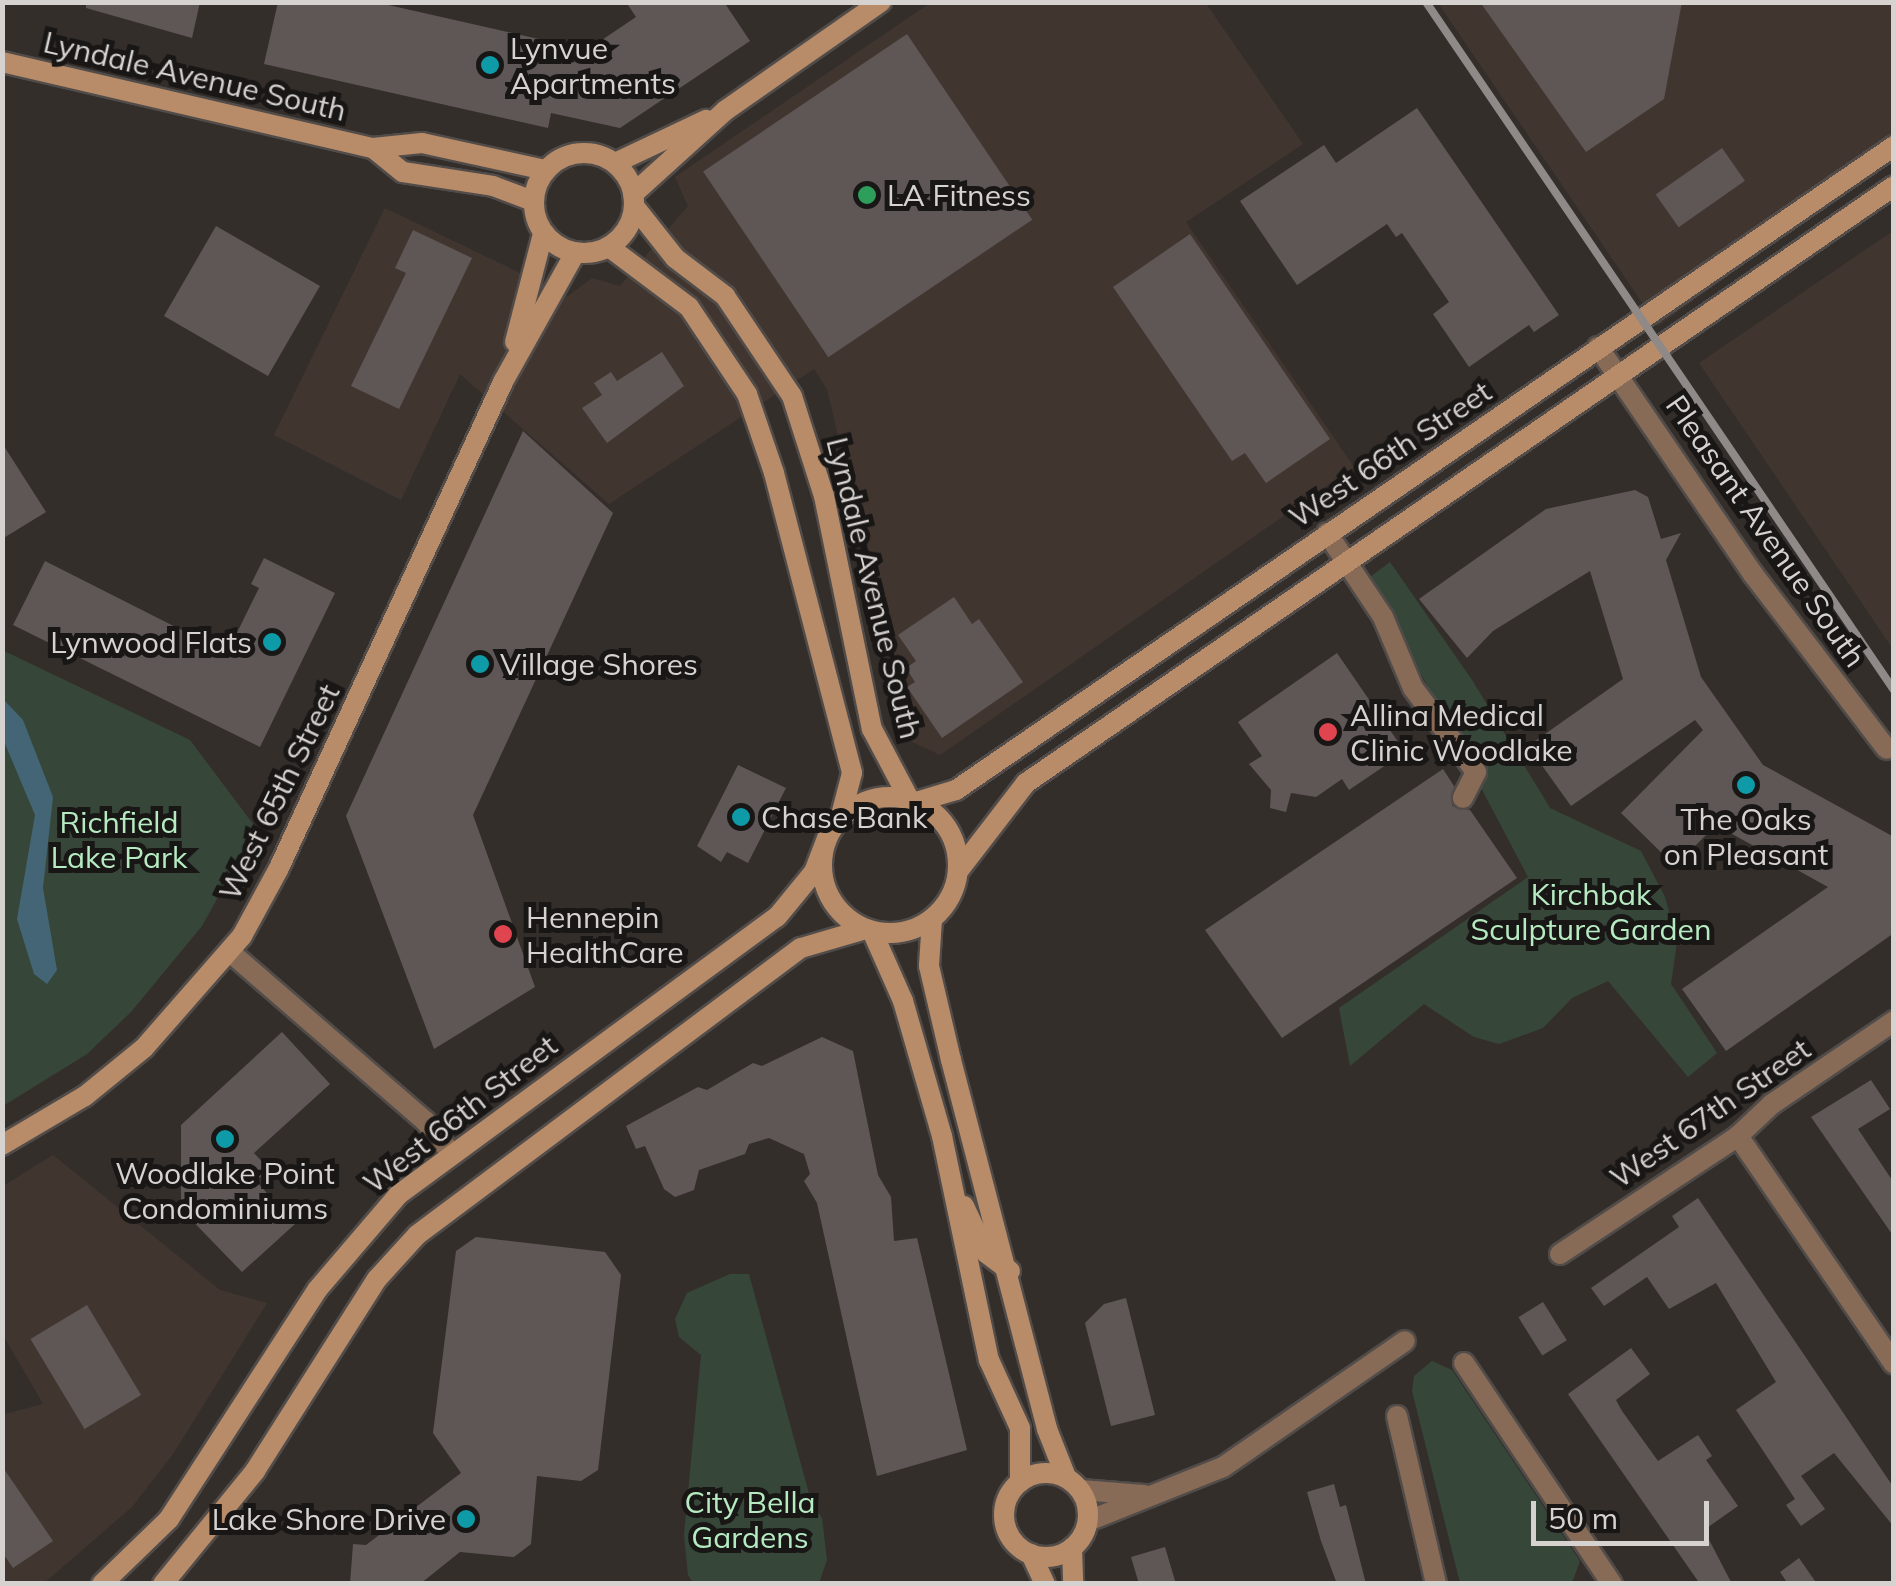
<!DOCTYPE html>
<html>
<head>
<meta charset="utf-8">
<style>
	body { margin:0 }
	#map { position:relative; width:1896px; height:1586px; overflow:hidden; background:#342e2b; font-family:Mulish,sans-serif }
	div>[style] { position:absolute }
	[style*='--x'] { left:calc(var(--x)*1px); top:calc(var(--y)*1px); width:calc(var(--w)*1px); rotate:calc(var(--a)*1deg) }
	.built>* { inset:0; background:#41352f }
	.green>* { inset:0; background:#36473a }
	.water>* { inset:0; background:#436576 }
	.building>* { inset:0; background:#5f5756; transform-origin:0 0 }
	.roads { filter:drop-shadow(2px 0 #514c49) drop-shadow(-2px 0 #514c49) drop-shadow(0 2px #514c49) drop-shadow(0 -2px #514c49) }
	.street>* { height:20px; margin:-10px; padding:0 10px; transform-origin:10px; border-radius:10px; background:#886b56 }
	.secondary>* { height:20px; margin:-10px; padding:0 10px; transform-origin:10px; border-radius:10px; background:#b98c69 }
	.secondary>.ring { margin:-10px; padding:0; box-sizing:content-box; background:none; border:20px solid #b98c69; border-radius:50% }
	.rail>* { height:8px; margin:-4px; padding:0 4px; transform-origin:4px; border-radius:4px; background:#8f8a87 }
	.dots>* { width:28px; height:28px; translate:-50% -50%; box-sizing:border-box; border:5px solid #191715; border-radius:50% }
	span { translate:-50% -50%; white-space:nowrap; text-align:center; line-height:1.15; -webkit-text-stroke:10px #191715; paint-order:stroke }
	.poi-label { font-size:30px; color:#d6d2d0 }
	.left { translate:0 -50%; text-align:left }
	.right { translate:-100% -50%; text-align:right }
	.street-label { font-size:30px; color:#d6d2d0 }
	.park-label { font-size:30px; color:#b6ebc2 }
	.frame { position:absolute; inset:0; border:5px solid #d6d2d0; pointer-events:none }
	.scale { position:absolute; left:1531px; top:1501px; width:178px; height:45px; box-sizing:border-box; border:5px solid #d6d2d0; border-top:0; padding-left:12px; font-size:30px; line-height:35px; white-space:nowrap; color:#d6d2d0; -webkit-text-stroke:8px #191715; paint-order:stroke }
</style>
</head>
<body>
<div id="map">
	<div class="built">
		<div style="clip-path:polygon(1205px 2px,1303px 144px,1186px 222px,1354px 467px,940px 755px,910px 741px,827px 389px,814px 369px,609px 504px,460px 374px,401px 500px,274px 435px,385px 208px,568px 296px,592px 278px,620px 286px,688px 206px,675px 177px,930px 3px)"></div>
		<div style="clip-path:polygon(1438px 3px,1893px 3px,1893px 156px,1658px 326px)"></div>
		<div style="clip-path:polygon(1893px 231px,1893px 649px,1699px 363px)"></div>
		<div style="clip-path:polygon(53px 1155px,220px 1290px,267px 1303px,173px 1454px,132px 1507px,44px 1583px,3px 1583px,2px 1415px,43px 1404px,3px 1335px,3px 1186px)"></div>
	</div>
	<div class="green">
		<div style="clip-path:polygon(1390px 562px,1472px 680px,1550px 808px,1641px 851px,1665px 897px,1677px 942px,1671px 984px,1717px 1053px,1688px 1077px,1608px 981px,1572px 998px,1543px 1028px,1499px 1044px,1474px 1037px,1424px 1004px,1350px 1066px,1339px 1008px,1528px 877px,1370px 577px)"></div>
		<div style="clip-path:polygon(2px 650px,190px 740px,256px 828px,202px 926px,131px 1012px,87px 1054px,3px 1106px)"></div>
		<div style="clip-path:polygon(730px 1274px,749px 1274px,811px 1501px,822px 1518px,827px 1560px,819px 1583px,693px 1583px,688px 1575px,684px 1535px,701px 1355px,679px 1337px,675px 1319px,687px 1293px)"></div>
		<div style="clip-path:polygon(1432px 1361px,1452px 1370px,1580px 1561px,1572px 1583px,1460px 1583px,1412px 1391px,1414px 1376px)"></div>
	</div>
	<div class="water">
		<div style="clip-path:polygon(3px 699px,23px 720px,53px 797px,43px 888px,57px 970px,47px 984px,34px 974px,17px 919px,35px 815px,3px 739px)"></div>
	</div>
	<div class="building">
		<div style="clip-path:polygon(86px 2px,200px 2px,192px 38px,86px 8px)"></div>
		<div style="clip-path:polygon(278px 2px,375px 2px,587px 50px,636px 17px,626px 2px,724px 2px,750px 41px,620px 128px,551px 113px,548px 128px,264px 64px)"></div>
		<div style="clip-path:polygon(1480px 2px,1682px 2px,1664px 99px,1586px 152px)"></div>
		<div style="left:907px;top:34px;width:224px;height:246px;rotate:56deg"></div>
		<div style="clip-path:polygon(1417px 108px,1559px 315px,1534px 332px,1529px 325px,1469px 367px,1433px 314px,1449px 302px,1402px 233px,1396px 237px,1387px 224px,1297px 285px,1240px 201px,1324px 145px,1336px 163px)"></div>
		<div style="left:1722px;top:148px;width:40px;height:81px;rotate:55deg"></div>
		<div style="left:216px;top:226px;width:120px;height:104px;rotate:30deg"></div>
		<div style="clip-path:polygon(413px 230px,472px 258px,399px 409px,351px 386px,406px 273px,395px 268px)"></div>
		<div style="clip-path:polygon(1190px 234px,1330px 439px,1266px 483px,1245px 453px,1232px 461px,1113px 287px)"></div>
		<div style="clip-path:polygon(662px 352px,684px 386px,607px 443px,582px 408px,602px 395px,594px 383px,611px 372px,617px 381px)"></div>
		<div style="clip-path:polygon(523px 431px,613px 513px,473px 815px,535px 987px,434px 1049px,346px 816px)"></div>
		<div style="clip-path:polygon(2px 443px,46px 512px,2px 539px)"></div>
		<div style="clip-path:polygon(1635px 490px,1648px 497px,1661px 539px,1681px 533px,1666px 560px,1701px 677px,1763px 765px,1894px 837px,1894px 933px,1726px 1051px,1682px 989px,1828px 887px,1716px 825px,1675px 866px,1621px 813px,1703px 730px,1695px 720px,1571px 806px,1528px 746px,1623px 679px,1590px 571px,1493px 631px,1467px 658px,1419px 599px,1546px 509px)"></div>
		<div style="clip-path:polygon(264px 558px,335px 593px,260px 747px,13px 625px,45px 561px,227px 653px,259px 588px,251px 584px)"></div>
		<div style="clip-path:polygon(954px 597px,972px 624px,979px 619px,1023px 682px,942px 738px,907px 687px,915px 682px,906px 668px,916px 661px,898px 635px)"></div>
		<div style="clip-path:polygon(1337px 653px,1405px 752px,1349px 790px,1342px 779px,1316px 797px,1291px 793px,1286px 812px,1270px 808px,1271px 790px,1249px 764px,1262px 756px,1238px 722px)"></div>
		<div style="clip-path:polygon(738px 765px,786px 788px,748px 863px,727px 852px,721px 862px,697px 846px)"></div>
		<div style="clip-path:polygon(1443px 769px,1454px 786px,1452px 806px,1470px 810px,1517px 878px,1282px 1038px,1205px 930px)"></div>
		<div style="clip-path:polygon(282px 1032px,330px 1084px,254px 1153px,269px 1169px,256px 1181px,295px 1224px,242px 1272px,181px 1209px,181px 1125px)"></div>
		<div style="clip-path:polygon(822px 1037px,853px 1051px,878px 1175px,891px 1197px,894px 1241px,917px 1238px,967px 1450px,877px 1476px,817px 1203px,804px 1181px,810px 1174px,804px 1154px,769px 1138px,749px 1144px,745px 1154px,699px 1170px,694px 1190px,675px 1197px,664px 1189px,645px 1146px,636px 1149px,626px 1126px,698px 1087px,707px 1090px,753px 1063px,762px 1066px)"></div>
		<div style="clip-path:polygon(1871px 1080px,1890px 1109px,1858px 1129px,1894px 1183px,1894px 1237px,1811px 1117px)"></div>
		<div style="clip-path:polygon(1698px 1198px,1894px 1488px,1894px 1527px,1834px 1453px,1801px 1476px,1825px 1509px,1801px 1526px,1786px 1505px,1795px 1499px,1736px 1410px,1776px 1382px,1716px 1283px,1669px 1309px,1647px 1277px,1604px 1306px,1591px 1288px,1679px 1227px,1672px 1216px)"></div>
		<div style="clip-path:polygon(476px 1237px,605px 1252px,621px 1275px,598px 1470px,581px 1481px,537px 1476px,531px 1544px,514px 1557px,460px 1552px,420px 1584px,350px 1584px,353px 1544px,366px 1545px,461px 1473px,433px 1433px,456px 1251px)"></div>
		<div style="clip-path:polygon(1126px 1298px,1155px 1415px,1111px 1426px,1085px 1323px,1104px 1304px)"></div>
		<div style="left:1543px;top:1302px;width:45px;height:29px;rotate:58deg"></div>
		<div style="left:87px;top:1305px;width:105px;height:66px;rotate:59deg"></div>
		<div style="clip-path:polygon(1631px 1348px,1650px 1374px,1616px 1400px,1622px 1411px,1658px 1461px,1698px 1435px,1712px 1456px,1706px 1460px,1738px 1506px,1704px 1530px,1732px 1584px,1700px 1584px,1568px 1394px)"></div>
		<div style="clip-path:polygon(2px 1466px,53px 1541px,13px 1568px,2px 1552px)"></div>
		<div style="clip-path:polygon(1334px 1484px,1340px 1507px,1346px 1505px,1366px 1584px,1337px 1584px,1321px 1541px,1307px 1492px)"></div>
		<div style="clip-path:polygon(1165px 1547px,1176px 1584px,1139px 1584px,1131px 1557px)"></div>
		<div style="clip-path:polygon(1799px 1558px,1817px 1584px,1788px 1584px,1780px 1572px)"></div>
	</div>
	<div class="roads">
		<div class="street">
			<div style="--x:1598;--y:347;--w:275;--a:55.7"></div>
			<div style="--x:1753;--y:574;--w:220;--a:52.6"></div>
			<div style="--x:1327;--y:533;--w:101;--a:56.3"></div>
			<div style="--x:1383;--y:617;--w:77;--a:67.1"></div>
			<div style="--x:1413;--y:688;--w:105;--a:53.1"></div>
			<div style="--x:1476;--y:772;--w:29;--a:117"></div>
			<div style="--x:230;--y:952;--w:258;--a:40.9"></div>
			<div style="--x:425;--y:1121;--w:43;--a:50.7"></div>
			<div style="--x:1738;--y:1136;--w:276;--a:55.6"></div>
			<div style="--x:1560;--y:1254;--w:214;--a:-33.5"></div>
			<div style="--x:1738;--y:1136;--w:47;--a:-43.3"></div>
			<div style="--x:1772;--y:1104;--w:148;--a:-34.2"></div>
			<div style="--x:1464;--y:1363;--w:266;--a:56.2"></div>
			<div style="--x:1397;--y:1416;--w:172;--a:76.9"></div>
			<div style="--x:1081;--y:1490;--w:63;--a:4.5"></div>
			<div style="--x:1088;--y:1521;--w:145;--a:-21.8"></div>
			<div style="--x:1223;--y:1467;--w:221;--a:-34.7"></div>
		</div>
		<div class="secondary">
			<div style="--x:2;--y:62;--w:381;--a:13.1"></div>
			<div style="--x:373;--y:148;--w:49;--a:-5.8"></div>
			<div style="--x:422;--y:143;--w:126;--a:12.4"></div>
			<div style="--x:373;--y:148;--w:38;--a:39"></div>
			<div style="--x:403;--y:172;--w:91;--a:8.8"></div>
			<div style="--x:493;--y:186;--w:43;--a:20.6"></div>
			<div class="ring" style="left:534px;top:153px;width:80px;height:80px"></div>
			<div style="--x:615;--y:163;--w:101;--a:-25.3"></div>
			<div style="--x:633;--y:194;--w:125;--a:-42.1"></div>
			<div style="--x:726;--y:110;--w:189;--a:-34.9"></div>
			<div style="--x:634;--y:206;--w:66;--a:51.7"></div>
			<div style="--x:675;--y:258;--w:63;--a:37.2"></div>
			<div style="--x:725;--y:296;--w:120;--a:56.2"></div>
			<div style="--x:792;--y:396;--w:105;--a:72.3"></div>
			<div style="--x:824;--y:496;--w:238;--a:78.4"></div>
			<div style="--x:872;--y:729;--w:79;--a:62.1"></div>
			<div style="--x:609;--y:247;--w:100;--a:36.9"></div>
			<div style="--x:689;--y:307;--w:105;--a:56.3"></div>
			<div style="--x:747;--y:394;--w:83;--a:71.1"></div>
			<div style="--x:774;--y:473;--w:310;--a:75.4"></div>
			<div style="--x:852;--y:773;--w:48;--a:104.6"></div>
			<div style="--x:515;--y:342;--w:112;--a:-75.5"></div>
			<div class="ring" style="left:822px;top:797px;width:116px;height:116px"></div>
			<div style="--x:916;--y:802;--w:42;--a:-16.7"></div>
			<div style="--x:956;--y:790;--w:1138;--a:-34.47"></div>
			<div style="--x:959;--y:870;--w:110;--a:-52.4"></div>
			<div style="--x:1026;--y:783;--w:1053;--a:-34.52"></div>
			<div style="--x:932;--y:919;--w:47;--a:93.7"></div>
			<div style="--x:929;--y:966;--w:97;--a:76.8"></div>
			<div style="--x:951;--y:1060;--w:381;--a:75.4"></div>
			<div style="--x:1047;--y:1429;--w:52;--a:68.4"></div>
			<div style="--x:872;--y:931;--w:77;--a:66.1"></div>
			<div style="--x:903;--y:1001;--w:141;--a:73.9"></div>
			<div style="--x:942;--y:1136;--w:229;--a:78.2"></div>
			<div style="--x:989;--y:1360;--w:75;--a:65.5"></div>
			<div style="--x:1020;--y:1428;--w:54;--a:90"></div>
			<div style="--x:2;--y:1145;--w:96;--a:-30.6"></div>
			<div style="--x:85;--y:1096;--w:76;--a:-39.1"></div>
			<div style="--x:144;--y:1048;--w:149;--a:-48.8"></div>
			<div style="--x:242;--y:936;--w:77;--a:-61.4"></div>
			<div style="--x:279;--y:868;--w:535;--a:-65.25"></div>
			<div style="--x:503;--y:382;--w:148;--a:-60.8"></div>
			<div style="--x:964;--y:1206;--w:52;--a:64.9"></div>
			<div style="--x:986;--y:1253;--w:30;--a:37"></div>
			<div class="ring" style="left:1004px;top:1473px;width:64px;height:64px"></div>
			<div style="--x:1072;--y:1548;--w:36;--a:88"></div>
			<div style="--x:1031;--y:1554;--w:33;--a:65"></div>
			<div style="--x:102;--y:1584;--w:93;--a:-44.1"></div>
			<div style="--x:169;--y:1519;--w:273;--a:-57.1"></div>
			<div style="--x:317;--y:1290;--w:125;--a:-49.5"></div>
			<div style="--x:398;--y:1195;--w:470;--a:-36.3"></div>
			<div style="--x:777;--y:917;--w:58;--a:-50.6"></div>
			<div style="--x:814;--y:872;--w:39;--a:-69"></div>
			<div style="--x:163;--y:1584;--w:146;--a:-50.8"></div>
			<div style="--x:255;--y:1471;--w:227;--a:-57.6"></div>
			<div style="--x:377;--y:1279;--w:59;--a:-47.7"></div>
			<div style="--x:417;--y:1235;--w:479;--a:-36.8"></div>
			<div style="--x:801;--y:948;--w:68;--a:-16.3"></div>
		</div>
	</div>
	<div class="rail">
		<div style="--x:1426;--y:2;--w:832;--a:55.78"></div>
	</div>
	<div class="dots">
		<div style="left:490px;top:65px;background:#0f9aa8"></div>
		<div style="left:867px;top:195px;background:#2e9e5b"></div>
		<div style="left:272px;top:642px;background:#0f9aa8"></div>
		<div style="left:480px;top:664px;background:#0f9aa8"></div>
		<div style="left:1328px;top:732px;background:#e0444e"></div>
		<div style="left:1746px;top:785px;background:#0f9aa8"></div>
		<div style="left:741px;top:817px;background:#0f9aa8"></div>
		<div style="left:503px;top:934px;background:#e0444e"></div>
		<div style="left:225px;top:1139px;background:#0f9aa8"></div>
		<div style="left:466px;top:1519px;background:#0f9aa8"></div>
	</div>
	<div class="poi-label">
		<span class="left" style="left:510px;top:65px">Lynvue<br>Apartments</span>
		<span class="left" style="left:887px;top:195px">LA Fitness</span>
		<span class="right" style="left:252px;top:642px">Lynwood Flats</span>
		<span class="left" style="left:500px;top:664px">Village Shores</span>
		<span class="left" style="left:1350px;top:732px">Allina Medical<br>Clinic Woodlake</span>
		<span class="left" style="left:761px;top:817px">Chase Bank</span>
		<span style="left:1746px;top:836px">The Oaks<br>on Pleasant</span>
		<span class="left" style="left:526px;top:934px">Hennepin<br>HealthCare</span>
		<span style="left:225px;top:1190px">Woodlake Point<br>Condominiums</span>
		<span class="right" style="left:446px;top:1519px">Lake Shore Drive</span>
	</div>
	<div class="street-label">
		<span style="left:195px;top:76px;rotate:13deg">Lyndale Avenue South</span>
		<span style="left:1390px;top:454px;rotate:-34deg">West 66th Street</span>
		<span style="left:1766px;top:531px;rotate:55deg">Pleasant Avenue South</span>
		<span style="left:874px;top:588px;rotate:76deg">Lyndale Avenue South</span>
		<span style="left:279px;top:792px;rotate:-64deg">West 65th Street</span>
		<span style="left:1710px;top:1113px;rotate:-35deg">West 67th Street</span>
		<span style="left:460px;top:1114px;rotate:-38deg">West 66th Street</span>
	</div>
	<div class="park-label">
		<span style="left:119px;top:839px">Richfield<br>Lake Park</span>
		<span style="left:1591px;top:911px">Kirchbak<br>Sculpture Garden</span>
		<span style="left:750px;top:1519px">City Bella<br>Gardens</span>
	</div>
	<div class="frame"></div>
	<div class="scale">50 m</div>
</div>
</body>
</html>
